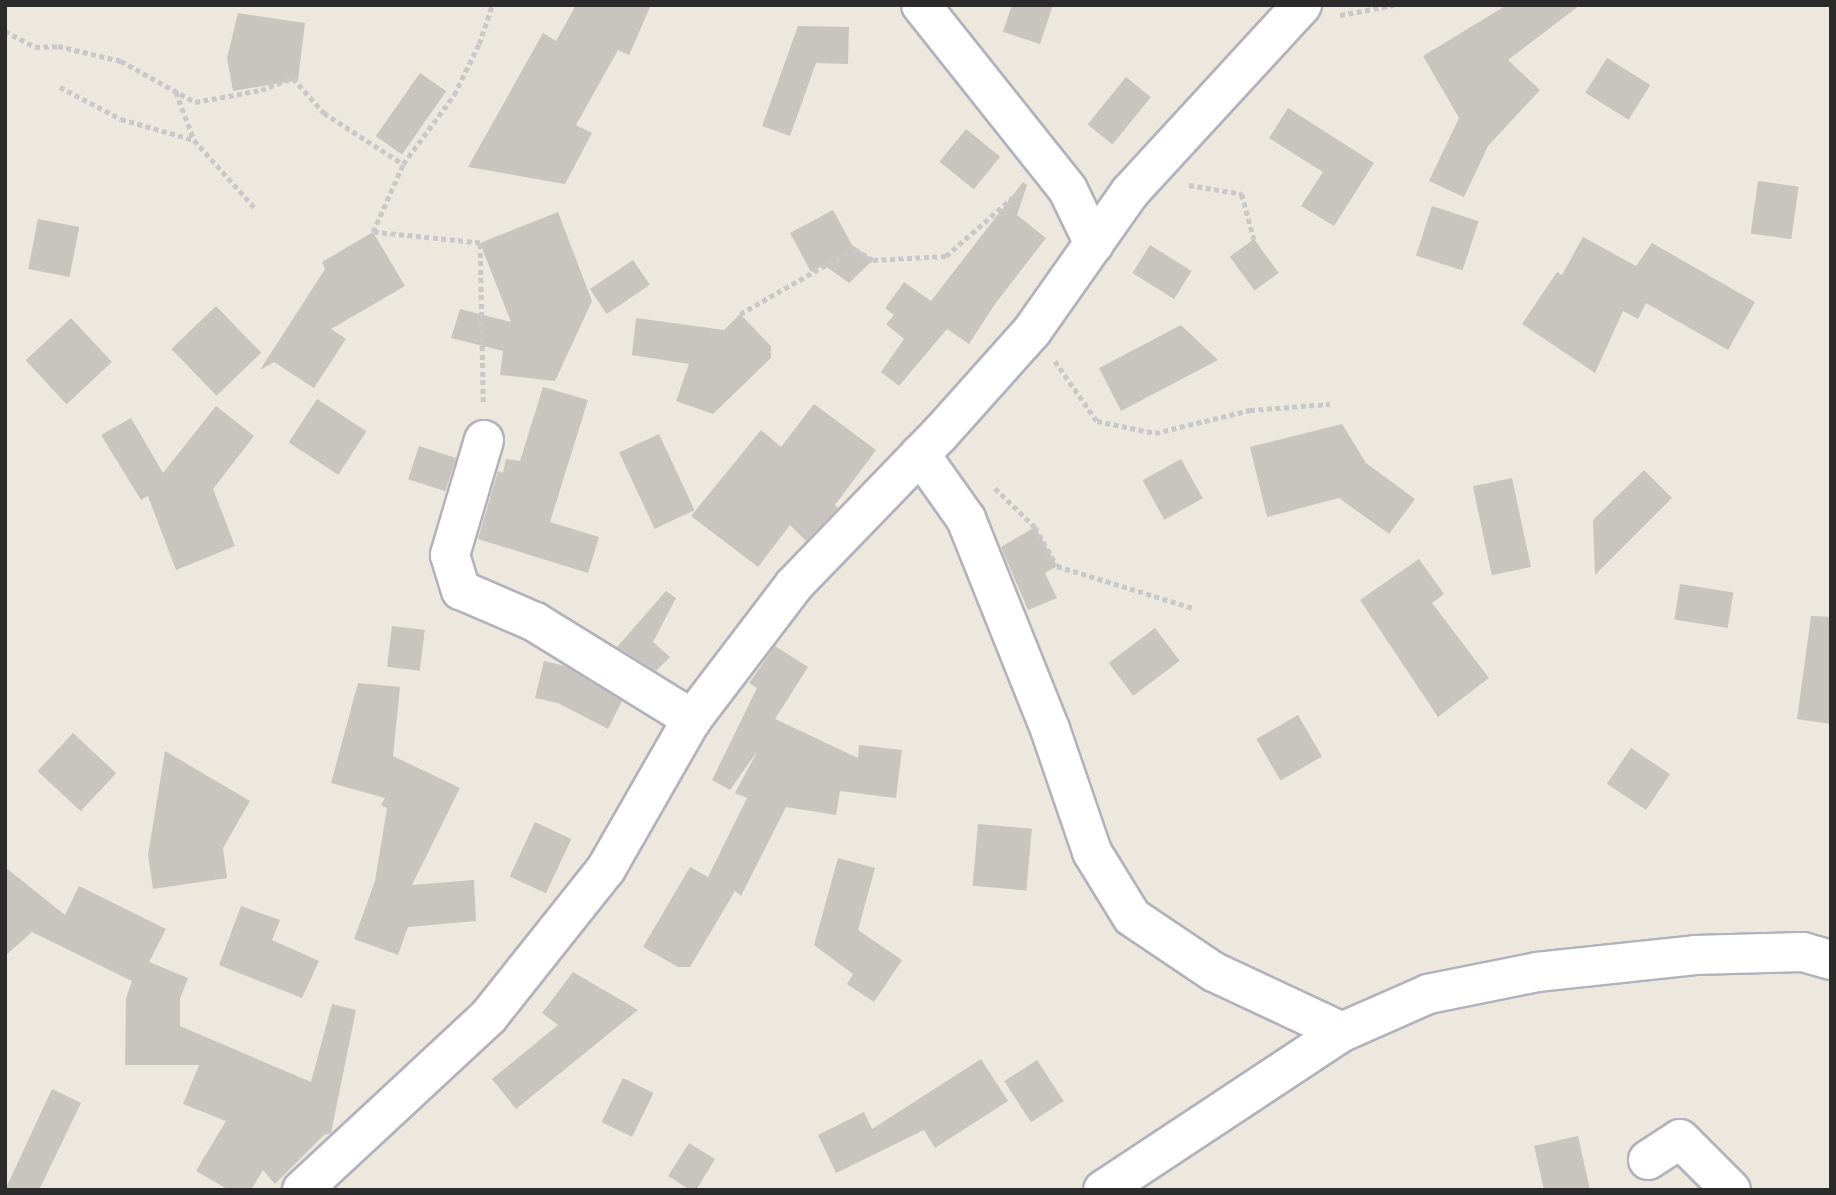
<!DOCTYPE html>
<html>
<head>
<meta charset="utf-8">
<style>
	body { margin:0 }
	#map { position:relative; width:1836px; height:1195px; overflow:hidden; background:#ece8de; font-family:"Sofia Sans Condensed",sans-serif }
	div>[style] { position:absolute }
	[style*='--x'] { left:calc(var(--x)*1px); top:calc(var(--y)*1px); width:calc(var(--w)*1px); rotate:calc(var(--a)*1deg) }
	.building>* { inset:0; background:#c7c5be; transform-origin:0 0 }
	.path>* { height:4.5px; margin-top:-2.25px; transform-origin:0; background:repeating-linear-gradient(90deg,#c8c8c8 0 5px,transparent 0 8.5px) }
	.roads { filter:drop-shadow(2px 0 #b2b2bd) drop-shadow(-2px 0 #b2b2bd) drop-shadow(0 2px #b2b2bd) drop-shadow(0 -2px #b2b2bd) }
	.minor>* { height:38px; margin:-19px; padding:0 19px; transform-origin:19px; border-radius:19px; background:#fff }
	span { translate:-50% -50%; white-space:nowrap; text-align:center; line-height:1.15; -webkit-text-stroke:7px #fff; paint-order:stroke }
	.frame { position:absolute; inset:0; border:7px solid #2b2b2b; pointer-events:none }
</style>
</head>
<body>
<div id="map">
	<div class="building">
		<div style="clip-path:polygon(576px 5px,651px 5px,629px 55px,618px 50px,576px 125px,592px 133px,565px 184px,468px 167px,543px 33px,556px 41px)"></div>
		<div style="clip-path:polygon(1012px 5px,1053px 5px,1040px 44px,1003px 32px)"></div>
		<div style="clip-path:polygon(1507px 5px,1580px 5px,1508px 60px,1540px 90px,1488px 146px,1464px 197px,1429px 181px,1459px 118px,1423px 56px)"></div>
		<div style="clip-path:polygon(238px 13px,305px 23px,298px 80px,233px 91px,227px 58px)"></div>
		<div style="clip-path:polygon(798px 26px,849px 27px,848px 64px,816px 63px,790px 136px,762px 126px)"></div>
		<div style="left:1607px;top:58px;width:51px;height:41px;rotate:32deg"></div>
		<div style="left:420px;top:73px;width:32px;height:77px;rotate:35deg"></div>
		<div style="left:1126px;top:77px;width:32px;height:61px;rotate:39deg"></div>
		<div style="clip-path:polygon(1288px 108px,1374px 163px,1334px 226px,1301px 206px,1323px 172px,1269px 138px)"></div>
		<div style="left:966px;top:129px;width:44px;height:42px;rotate:39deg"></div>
		<div style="left:1758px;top:181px;width:41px;height:53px;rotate:8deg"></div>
		<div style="clip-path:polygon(1023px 182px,1027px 185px,1017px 215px,1046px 238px,995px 304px,969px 344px,947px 329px,899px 386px,881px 372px,904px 339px,886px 324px,894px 315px,885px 308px,904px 282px,931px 301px)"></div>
		<div style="left:1432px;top:206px;width:49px;height:52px;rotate:18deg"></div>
		<div style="clip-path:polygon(833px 210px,852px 245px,873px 260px,849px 283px,824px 265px,811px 272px,790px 233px)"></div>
		<div style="clip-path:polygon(558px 212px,592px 301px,555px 381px,500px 375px,503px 351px,451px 338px,460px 309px,511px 322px,480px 243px)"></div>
		<div style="left:38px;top:219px;width:42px;height:51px;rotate:11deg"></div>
		<div style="clip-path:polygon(373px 232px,405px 286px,331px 329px,346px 339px,314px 388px,274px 362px,260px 370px,325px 269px,322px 262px)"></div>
		<div style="clip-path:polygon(1583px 237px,1636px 266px,1652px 243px,1755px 302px,1728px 350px,1646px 303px,1638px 319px,1623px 311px,1595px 373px,1522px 324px,1557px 272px,1562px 275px)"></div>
		<div style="left:1254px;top:239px;width:42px;height:30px;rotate:54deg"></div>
		<div style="left:1150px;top:245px;width:49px;height:33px;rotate:32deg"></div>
		<div style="left:633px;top:260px;width:30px;height:52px;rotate:56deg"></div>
		<div style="left:216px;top:306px;width:65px;height:62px;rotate:46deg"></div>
		<div style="clip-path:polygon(740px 314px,771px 346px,771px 358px,713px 414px,676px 401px,689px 364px,632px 355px,636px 318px,724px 330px)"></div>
		<div style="left:71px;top:318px;width:60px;height:62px;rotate:47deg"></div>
		<div style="clip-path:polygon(1181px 325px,1218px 360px,1121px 411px,1099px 368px)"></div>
		<div style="clip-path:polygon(543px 387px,588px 400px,550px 522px,599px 537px,588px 573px,478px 539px,498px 471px,503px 473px,506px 459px,520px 461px)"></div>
		<div style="left:317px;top:399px;width:59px;height:52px;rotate:33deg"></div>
		<div style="clip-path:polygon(814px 404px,876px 450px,835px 505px,838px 508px,806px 541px,790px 525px,758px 567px,691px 516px,761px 430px,781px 447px)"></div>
		<div style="clip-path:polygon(216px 406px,254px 436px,213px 489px,235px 546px,176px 570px,148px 496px,141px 500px,101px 435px,131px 418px,163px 473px)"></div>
		<div style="clip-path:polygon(1342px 424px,1366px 463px,1415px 499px,1389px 534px,1339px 498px,1267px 517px,1250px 447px)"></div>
		<div style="left:659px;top:434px;width:84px;height:44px;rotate:65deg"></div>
		<div style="left:419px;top:446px;width:39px;height:35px;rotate:18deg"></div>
		<div style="left:1181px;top:459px;width:45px;height:44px;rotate:61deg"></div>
		<div style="clip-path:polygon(1644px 470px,1672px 498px,1595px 575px,1593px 520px)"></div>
		<div style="left:1512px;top:478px;width:91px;height:40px;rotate:78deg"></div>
		<div style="clip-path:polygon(1035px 527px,1057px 566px,1045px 573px,1057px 598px,1028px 610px,1001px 547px)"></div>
		<div style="clip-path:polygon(1419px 559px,1444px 594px,1432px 603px,1489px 678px,1438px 717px,1360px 600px)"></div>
		<div style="left:1680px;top:584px;width:54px;height:36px;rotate:9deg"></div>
		<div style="clip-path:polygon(666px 591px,676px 598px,653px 642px,670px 657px,656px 671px,617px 647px)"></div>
		<div style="clip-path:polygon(1811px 616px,1831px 617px,1831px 724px,1797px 719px)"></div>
		<div style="left:392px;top:626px;width:33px;height:41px;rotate:7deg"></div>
		<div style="left:1155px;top:628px;width:41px;height:58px;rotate:53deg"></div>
		<div style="clip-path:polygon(775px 646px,808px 667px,775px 719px,858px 758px,859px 745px,902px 750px,896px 798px,840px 791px,836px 815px,786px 807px,741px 896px,735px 891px,690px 967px,678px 967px,643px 947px,690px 867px,708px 877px,747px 798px,735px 793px,758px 750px,730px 790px,712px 780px,757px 688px,749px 683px)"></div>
		<div style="clip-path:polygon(544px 661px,565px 666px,622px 701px,608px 729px,558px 703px,535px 698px)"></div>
		<div style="clip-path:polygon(358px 683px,400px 687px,393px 756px,460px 788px,412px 885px,474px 880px,476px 921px,408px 927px,398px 955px,354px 939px,375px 881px,387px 808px,381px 805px,385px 798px,331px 783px)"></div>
		<div style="left:1298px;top:715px;width:48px;height:48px;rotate:60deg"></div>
		<div style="left:73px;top:733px;width:59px;height:52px;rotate:43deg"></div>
		<div style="left:1631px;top:748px;width:47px;height:43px;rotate:34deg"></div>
		<div style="clip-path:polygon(165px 751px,250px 801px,223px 848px,227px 878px,153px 889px,148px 855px)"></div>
		<div style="left:535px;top:822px;width:40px;height:60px;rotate:25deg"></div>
		<div style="left:978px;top:824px;width:54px;height:62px;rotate:5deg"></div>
		<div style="clip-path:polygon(838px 858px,875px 868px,858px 930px,902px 960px,874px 1002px,847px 984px,853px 974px,814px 945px)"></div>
		<div style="clip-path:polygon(5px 867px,65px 915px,79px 886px,166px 929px,149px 962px,188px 978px,180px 999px,180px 1026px,311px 1082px,332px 1004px,356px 1010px,331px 1133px,324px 1135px,275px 1184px,263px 1170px,251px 1190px,229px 1190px,196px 1171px,226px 1121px,183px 1104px,199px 1065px,125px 1065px,126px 998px,132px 981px,32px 932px,5px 956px)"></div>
		<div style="clip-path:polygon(241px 906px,280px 920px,272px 940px,319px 961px,302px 998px,219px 965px)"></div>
		<div style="clip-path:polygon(573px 972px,638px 1010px,516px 1109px,492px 1079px,558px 1025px,542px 1013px)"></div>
		<div style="clip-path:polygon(981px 1059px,1008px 1101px,935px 1148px,924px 1130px,836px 1173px,818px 1135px,864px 1112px,872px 1129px)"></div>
		<div style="left:1037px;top:1060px;width:49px;height:39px;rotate:57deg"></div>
		<div style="left:623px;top:1078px;width:34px;height:49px;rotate:26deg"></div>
		<div style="clip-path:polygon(52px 1089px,81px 1103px,39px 1190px,5px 1190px)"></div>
		<div style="clip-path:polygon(1578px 1136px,1590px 1190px,1544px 1190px,1534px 1146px)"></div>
		<div style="clip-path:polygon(689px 1143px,715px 1159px,696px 1190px,690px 1190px,668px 1176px)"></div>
	</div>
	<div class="path">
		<div style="--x:1340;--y:15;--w:55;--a:-10.5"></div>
		<div style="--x:5;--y:31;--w:34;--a:28"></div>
		<div style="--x:35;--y:47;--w:23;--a:-2"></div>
		<div style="--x:58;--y:46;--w:65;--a:13.4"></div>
		<div style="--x:121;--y:61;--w:85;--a:29"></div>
		<div style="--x:195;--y:102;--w:67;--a:-10.3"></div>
		<div style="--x:261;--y:90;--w:34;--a:-21"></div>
		<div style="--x:293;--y:78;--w:47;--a:48.5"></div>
		<div style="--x:324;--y:113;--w:94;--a:32.8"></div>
		<div style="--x:60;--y:87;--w:69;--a:27.7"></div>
		<div style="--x:121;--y:119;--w:76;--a:16"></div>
		<div style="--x:176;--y:92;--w:51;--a:69.4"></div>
		<div style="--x:194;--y:140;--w:93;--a:48.1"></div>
		<div style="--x:1189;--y:185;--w:54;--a:9.6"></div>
		<div style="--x:1242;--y:194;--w:47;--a:75.1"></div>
		<div style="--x:740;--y:314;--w:131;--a:-29.7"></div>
		<div style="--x:854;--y:249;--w:22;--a:30"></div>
		<div style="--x:873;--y:260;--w:73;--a:-3.1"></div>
		<div style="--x:946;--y:256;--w:98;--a:-41.3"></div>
		<div style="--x:1055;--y:361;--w:73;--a:55"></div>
		<div style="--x:1097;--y:421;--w:59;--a:11.7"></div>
		<div style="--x:1155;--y:433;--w:98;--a:-13.6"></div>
		<div style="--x:1250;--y:410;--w:80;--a:-4.3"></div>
		<div style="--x:483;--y:402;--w:159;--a:-91.1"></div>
		<div style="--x:480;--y:243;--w:108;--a:-174.1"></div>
		<div style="--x:373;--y:232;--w:74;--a:-66.2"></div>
		<div style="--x:403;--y:164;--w:86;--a:-53.5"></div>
		<div style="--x:454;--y:95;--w:57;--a:-63.9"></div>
		<div style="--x:479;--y:44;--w:41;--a:-71.6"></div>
		<div style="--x:995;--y:488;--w:56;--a:44.3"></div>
		<div style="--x:1035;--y:527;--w:45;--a:60.6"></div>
		<div style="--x:1057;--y:566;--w:142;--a:17.2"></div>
	</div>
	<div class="roads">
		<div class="minor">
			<div style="--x:921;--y:5;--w:236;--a:51.5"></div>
			<div style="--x:1068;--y:190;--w:60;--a:64.3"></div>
			<div style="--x:484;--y:440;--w:120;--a:106.5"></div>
			<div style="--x:450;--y:555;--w:37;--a:73"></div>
			<div style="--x:461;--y:590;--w:81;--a:23.4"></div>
			<div style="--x:535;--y:622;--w:185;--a:31.7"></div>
			<div style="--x:920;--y:454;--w:80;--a:54.7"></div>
			<div style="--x:966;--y:519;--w:226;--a:68.2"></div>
			<div style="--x:1050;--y:729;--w:130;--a:71.1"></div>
			<div style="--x:1092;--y:852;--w:76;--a:58.4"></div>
			<div style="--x:1132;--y:917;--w:99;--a:33.9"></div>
			<div style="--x:1214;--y:972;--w:141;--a:25.1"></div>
			<div style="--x:1648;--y:1160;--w:38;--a:-33"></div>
			<div style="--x:1680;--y:1139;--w:72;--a:45"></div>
			<div style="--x:302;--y:1190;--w:255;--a:-42.9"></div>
			<div style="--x:489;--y:1016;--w:188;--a:-51.5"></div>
			<div style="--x:606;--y:869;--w:173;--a:-60.2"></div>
			<div style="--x:692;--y:719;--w:168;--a:-52.7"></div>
			<div style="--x:794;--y:585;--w:210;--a:-46"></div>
			<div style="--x:940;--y:434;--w:138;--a:-48.2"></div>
			<div style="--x:1032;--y:331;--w:170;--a:-54.8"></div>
			<div style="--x:1130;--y:192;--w:254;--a:-47.4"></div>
			<div style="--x:1103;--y:1190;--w:287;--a:-33.5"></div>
			<div style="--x:1342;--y:1032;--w:94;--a:-23.8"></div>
			<div style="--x:1428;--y:994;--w:111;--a:-11.4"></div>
			<div style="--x:1537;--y:972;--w:159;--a:-6.1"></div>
			<div style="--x:1695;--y:955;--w:108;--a:-1.6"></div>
			<div style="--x:1803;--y:952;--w:29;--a:16"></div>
		</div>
	</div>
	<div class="frame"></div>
</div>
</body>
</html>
